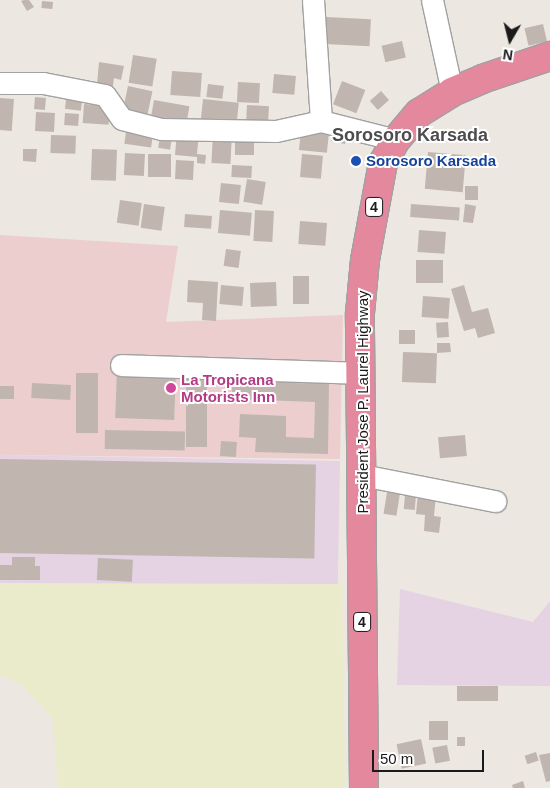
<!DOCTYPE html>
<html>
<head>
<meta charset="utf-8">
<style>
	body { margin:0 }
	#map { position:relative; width:550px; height:788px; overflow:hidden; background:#ece7e0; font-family:Arial,sans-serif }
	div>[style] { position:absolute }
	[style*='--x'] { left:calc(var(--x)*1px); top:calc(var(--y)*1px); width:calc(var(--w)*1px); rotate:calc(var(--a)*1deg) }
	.commercial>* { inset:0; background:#edcece }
	.industrial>* { inset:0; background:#e5d2e2; transform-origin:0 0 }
	.farmland>* { inset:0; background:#eaebcb }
	.building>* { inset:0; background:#c0b6af; transform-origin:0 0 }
	.roads { filter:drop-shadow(1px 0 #a1a1a1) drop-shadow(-1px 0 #a1a1a1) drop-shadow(0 1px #a1a1a1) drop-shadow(0 -1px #a1a1a1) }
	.minor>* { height:21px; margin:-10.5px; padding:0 10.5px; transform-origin:10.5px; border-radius:10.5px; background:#fff }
	.highway>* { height:28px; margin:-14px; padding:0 14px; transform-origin:14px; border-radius:14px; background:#e3889d }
	.dots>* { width:14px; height:14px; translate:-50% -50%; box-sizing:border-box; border:2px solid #fff; border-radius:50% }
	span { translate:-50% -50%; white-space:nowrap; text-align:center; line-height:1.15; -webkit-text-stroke:4px #fff; paint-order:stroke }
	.shield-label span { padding:1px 4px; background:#fff; border:1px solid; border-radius:4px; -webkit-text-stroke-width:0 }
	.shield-label { font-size:14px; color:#1a1a1a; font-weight:700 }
	.transit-label { font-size:15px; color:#164399; font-weight:700 }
	.left { translate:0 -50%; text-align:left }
	.hotel-label { font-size:15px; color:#b23c85; font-weight:700 }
	.street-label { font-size:15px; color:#1a1a1a }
	.quarter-label { font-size:18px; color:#4d4d4d; font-weight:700 }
	.north { position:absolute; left:485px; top:15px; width:50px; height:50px; -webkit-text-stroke:4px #fff; paint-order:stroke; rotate:188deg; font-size:14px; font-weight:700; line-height:20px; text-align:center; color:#1a1a1a }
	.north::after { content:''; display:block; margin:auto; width:18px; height:22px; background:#1a1a1a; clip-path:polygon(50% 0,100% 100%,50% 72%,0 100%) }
	.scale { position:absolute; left:372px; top:750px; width:112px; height:22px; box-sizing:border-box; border:2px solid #1a1a1a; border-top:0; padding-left:6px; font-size:15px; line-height:18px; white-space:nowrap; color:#1a1a1a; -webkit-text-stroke:4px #fff; paint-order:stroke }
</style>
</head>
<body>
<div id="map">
	<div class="commercial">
		<div style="clip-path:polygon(0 235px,178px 246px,166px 322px,343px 315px,340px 459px,0 455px)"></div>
	</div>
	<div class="industrial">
		<div style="left:0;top:455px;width:340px;height:128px;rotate:1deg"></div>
		<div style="clip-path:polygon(400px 589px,533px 622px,550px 601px,550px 686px,397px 685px)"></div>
	</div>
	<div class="farmland">
		<div style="clip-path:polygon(0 583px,342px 584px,345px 788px,58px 788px,53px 719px,21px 684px,0 675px)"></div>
	</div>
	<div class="building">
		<div style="clip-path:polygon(24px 0,29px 0,34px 7px,27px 11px,21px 1px)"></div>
		<div style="left:42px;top:1px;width:11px;height:7px;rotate:5deg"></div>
		<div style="left:326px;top:17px;width:45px;height:27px;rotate:3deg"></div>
		<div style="left:543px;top:24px;width:18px;height:19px;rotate:77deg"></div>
		<div style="left:402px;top:41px;width:17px;height:21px;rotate:77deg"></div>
		<div style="left:133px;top:55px;width:24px;height:28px;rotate:9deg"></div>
		<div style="clip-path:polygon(99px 62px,124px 66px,121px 80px,114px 78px,113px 86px,97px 84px)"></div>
		<div style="left:172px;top:71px;width:30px;height:24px;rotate:4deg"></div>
		<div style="left:274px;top:74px;width:22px;height:19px;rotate:5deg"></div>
		<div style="left:342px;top:81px;width:25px;height:25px;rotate:21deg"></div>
		<div style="left:238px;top:82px;width:22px;height:20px;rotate:3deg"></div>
		<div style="left:208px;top:84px;width:16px;height:13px;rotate:7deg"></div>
		<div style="left:128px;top:86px;width:25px;height:28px;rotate:12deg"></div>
		<div style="left:381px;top:91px;width:12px;height:15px;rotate:48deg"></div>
		<div style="left:67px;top:92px;width:16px;height:17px;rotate:7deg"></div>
		<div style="left:35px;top:97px;width:11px;height:12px;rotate:5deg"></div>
		<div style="left:0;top:98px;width:14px;height:32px;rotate:4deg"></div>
		<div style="left:203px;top:99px;width:36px;height:23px;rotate:6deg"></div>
		<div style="left:154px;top:100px;width:36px;height:18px;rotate:10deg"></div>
		<div style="left:84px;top:104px;width:26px;height:19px;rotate:4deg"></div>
		<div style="left:247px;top:105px;width:22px;height:21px;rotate:3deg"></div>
		<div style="left:36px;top:112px;width:19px;height:19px;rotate:3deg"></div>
		<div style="left:65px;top:113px;width:14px;height:12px;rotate:4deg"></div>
		<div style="left:127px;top:125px;width:27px;height:19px;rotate:8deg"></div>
		<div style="left:161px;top:130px;width:12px;height:18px;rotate:9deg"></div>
		<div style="clip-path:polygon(177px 131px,199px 133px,197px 154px,206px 155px,205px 164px,197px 163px,197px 157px,175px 155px)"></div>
		<div style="left:301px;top:131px;width:28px;height:19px;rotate:6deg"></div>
		<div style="left:213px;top:133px;width:19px;height:30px;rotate:3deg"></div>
		<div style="clip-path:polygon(332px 134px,347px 136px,345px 144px,331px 141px)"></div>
		<div style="left:51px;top:135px;width:25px;height:18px;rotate:2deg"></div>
		<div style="left:235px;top:136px;width:19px;height:19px"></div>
		<div style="clip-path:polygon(23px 149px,37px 149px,36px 162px,23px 161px)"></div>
		<div style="left:92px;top:149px;width:25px;height:31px;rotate:2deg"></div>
		<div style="left:428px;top:152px;width:38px;height:37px;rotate:5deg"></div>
		<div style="left:125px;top:153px;width:20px;height:22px;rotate:3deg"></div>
		<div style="left:148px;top:154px;width:23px;height:23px"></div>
		<div style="left:302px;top:154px;width:21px;height:23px;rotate:5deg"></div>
		<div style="left:176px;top:160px;width:18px;height:19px;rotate:3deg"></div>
		<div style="left:232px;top:165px;width:20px;height:12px;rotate:3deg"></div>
		<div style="left:247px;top:179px;width:19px;height:23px;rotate:9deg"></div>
		<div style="left:221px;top:183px;width:20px;height:19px;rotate:6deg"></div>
		<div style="left:465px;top:186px;width:13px;height:14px"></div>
		<div style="left:120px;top:200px;width:22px;height:23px;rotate:8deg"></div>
		<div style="left:144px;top:204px;width:21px;height:24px;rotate:8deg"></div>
		<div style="left:411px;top:204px;width:49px;height:13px;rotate:4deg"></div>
		<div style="clip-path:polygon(465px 204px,476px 206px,473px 223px,463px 222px)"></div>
		<div style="left:220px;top:210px;width:32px;height:23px;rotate:5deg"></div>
		<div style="left:255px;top:210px;width:19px;height:31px;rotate:3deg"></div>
		<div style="left:185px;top:214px;width:27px;height:13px;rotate:4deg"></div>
		<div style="left:300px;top:221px;width:27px;height:23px;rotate:4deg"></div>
		<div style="left:419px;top:230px;width:27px;height:22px;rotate:4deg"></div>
		<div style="left:226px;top:249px;width:15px;height:17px;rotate:8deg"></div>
		<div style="left:416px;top:260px;width:27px;height:23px"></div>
		<div style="left:293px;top:276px;width:16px;height:28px"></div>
		<div style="clip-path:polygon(188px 280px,218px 282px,216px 321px,202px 320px,203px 303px,187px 302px)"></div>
		<div style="left:276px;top:282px;width:24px;height:26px;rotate:88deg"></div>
		<div style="left:221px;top:285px;width:23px;height:19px;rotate:5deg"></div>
		<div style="clip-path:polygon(464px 285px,472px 312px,488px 308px,495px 333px,478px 338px,475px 328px,464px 331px,451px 289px)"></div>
		<div style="left:423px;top:296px;width:27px;height:21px;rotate:4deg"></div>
		<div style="left:448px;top:322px;width:15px;height:12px;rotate:86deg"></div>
		<div style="left:399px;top:330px;width:16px;height:14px"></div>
		<div style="clip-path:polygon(437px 343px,450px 343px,451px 352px,437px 353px)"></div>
		<div style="left:403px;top:352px;width:34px;height:30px;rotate:2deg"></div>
		<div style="left:117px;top:367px;width:59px;height:51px;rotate:2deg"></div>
		<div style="left:186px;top:370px;width:21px;height:77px"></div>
		<div style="left:98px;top:373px;width:60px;height:22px;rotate:90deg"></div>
		<div style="clip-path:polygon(232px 381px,329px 384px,328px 454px,255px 452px,256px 438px,239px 437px,240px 414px,286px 416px,286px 437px,314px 438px,315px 402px,232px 399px)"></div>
		<div style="left:32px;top:383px;width:39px;height:15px;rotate:3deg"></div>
		<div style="left:0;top:386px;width:14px;height:13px"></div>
		<div style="left:105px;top:430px;width:80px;height:19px;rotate:1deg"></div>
		<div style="left:465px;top:435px;width:21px;height:27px;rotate:85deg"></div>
		<div style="left:221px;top:441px;width:16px;height:15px;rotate:4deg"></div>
		<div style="left:0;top:459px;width:316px;height:94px;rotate:1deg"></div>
		<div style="left:387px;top:492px;width:13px;height:22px;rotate:9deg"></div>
		<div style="clip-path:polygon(418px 493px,436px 495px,434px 516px,441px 517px,439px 533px,424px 531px,425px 515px,416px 514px)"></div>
		<div style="left:405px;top:495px;width:11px;height:14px;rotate:5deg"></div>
		<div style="clip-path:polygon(12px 557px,35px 557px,35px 566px,40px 566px,40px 580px,0 580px,0 565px,12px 565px)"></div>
		<div style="left:98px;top:558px;width:35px;height:22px;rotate:3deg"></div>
		<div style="left:457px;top:686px;width:41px;height:15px"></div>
		<div style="left:429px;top:721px;width:19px;height:19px"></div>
		<div style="left:457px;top:737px;width:8px;height:9px"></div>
		<div style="left:421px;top:739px;width:25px;height:25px;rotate:78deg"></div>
		<div style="left:447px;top:745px;width:16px;height:15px;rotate:79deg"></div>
		<div style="left:536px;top:752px;width:9px;height:12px;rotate:72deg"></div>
		<div style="clip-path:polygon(550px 753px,550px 781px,546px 782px,539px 755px)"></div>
		<div style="clip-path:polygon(523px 781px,525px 788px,513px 788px,512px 785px)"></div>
	</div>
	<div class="roads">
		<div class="minor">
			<div style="--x:313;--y:0;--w:121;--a:86.2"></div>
			<div style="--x:432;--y:0;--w:94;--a:77.7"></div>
			<div style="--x:0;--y:83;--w:43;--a:0"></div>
			<div style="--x:43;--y:83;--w:63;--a:11"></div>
			<div style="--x:105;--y:95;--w:29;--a:55"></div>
			<div style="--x:122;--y:119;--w:40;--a:14.4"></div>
			<div style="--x:161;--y:129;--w:115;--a:1"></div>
			<div style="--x:276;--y:131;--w:46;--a:-12.5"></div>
			<div style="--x:321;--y:121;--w:77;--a:14.2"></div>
			<div style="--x:121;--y:365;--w:240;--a:1.9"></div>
			<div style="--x:362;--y:475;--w:136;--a:11.1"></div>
		</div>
		<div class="highway">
			<div style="--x:364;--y:788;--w:475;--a:-90.5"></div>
			<div style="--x:360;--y:313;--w:53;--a:-84.6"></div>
			<div style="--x:365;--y:260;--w:99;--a:-79.5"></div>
			<div style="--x:383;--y:163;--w:26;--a:-61"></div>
			<div style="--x:396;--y:140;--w:35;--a:-50"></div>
			<div style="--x:419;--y:113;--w:39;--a:-32"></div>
			<div style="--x:452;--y:92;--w:33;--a:-23"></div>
			<div style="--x:482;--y:79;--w:72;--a:-18.7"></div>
		</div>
	</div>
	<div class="dots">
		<div style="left:356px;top:161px;background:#1a4fb4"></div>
		<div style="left:171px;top:388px;background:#d1479c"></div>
	</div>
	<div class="shield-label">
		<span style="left:374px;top:207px">4</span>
		<span style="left:362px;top:622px">4</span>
	</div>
	<div class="transit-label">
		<span class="left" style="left:366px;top:161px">Sorosoro Karsada</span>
	</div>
	<div class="hotel-label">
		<span class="left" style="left:181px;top:388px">La Tropicana<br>Motorists Inn</span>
	</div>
	<div class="street-label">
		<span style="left:363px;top:402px;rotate:-90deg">President Jose P. Laurel Highway</span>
	</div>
	<div class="quarter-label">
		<span style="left:410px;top:135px">Sorosoro Karsada</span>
	</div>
	<div class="north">N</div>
	<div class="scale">50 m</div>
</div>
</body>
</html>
